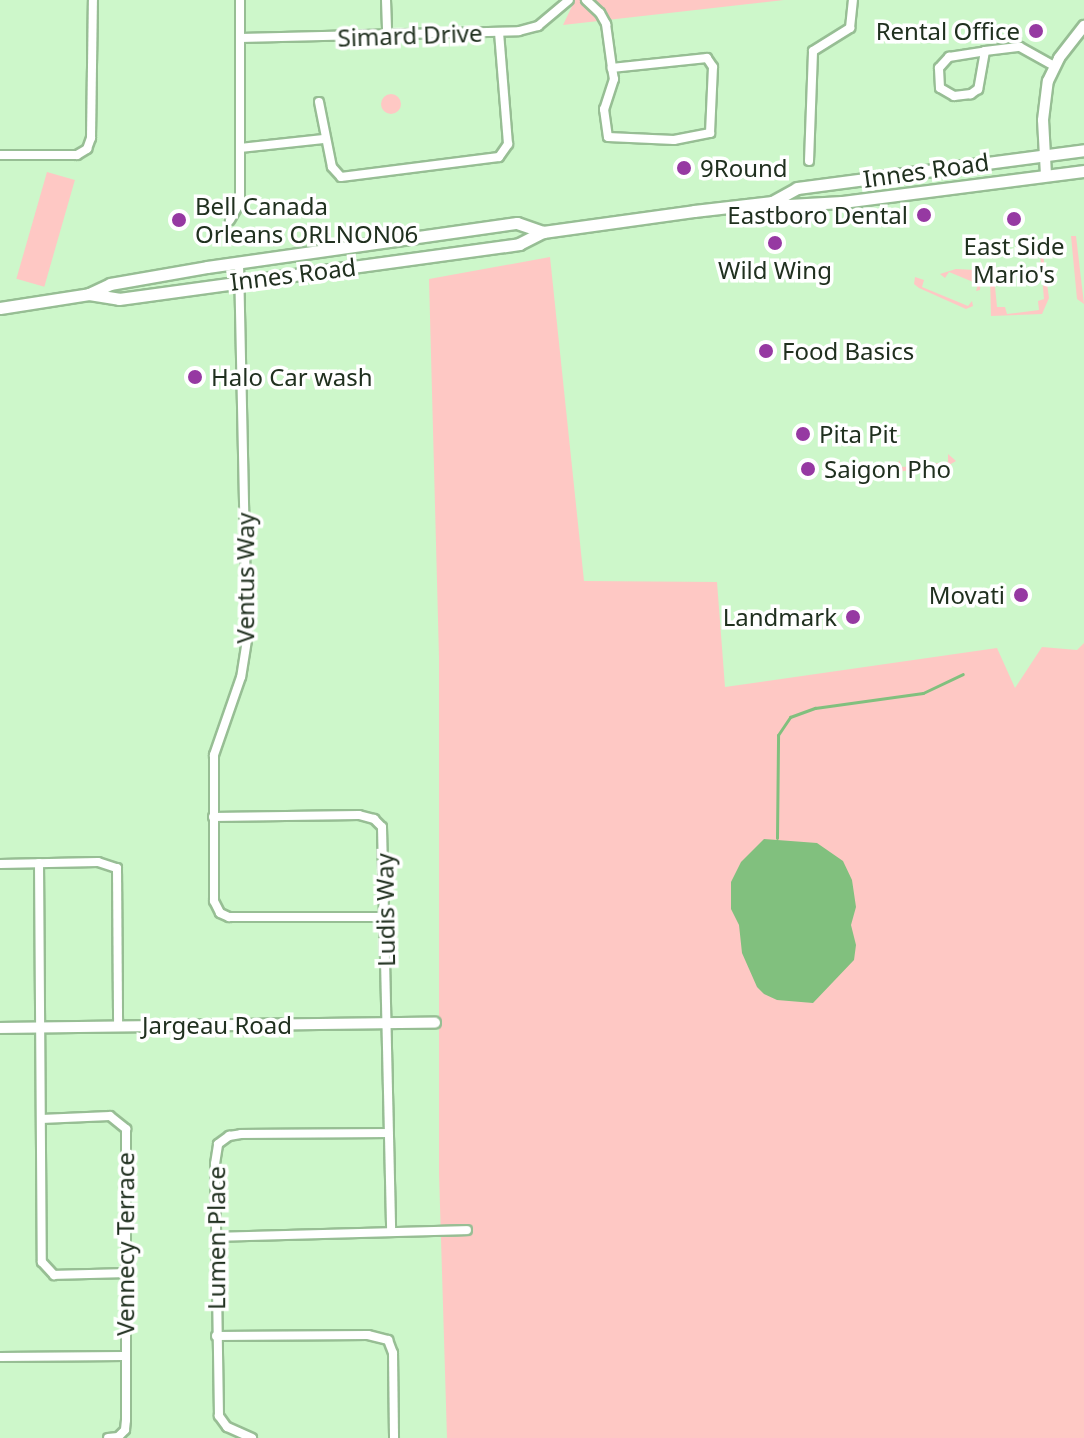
<!DOCTYPE html>
<html>
<head>
<meta charset="utf-8">
<style>
	body { margin:0 }
	#map { position:relative; width:1084px; height:1438px; overflow:hidden; background:#cdf7ca; font-family:"Noto Sans",sans-serif }
	div>[style] { position:absolute }
	[style*='--x'] { left:calc(var(--x)*1px); top:calc(var(--y)*1px); width:calc(var(--w)*1px); rotate:calc(var(--a)*1deg) }
	.green>* { inset:0; background:#fec8c4; transform-origin:0 0 }
	.round { border-radius:50% }
	.water>* { inset:0; background:#81c07e }
	.stream>* { height:3px; margin:-1.5px; padding:0 1.5px; transform-origin:1.5px; border-radius:1.5px; background:#81c07e }
	.roads { filter:drop-shadow(2px 0 #97be94) drop-shadow(-2px 0 #97be94) drop-shadow(0 2px #97be94) drop-shadow(0 -2px #97be94) }
	.minor>* { height:8px; margin:-4px; padding:0 4px; transform-origin:4px; border-radius:4px; background:#fff }
	.tertiary>* { height:10px; margin:-5px; padding:0 5px; transform-origin:5px; border-radius:5px; background:#fff }
	.secondary>* { height:11px; margin:-5.5px; padding:0 5.5px; transform-origin:5.5px; border-radius:5.5px; background:#fff }
	.dots>* { width:22px; height:22px; translate:-50% -50%; box-sizing:border-box; border:4px solid #fff; border-radius:50% }
	span { translate:-50% -50%; white-space:nowrap; text-align:center; line-height:1.15; -webkit-text-stroke:7px #fff; paint-order:stroke }
	.poi-label { font-size:24px; color:#20301f }
	.right { translate:-100% -50%; text-align:right }
	.left { translate:0 -50%; text-align:left }
	.street-label { font-size:24px; color:#20301f }
</style>
</head>
<body>
<div id="map">
	<div class="green">
		<div style="clip-path:polygon(575px 0,784px 0,563px 25px)"></div>
		<div class="round" style="left:381px;top:94px;width:20px;height:20px"></div>
		<div style="left:47px;top:172px;width:29px;height:111px;rotate:16deg"></div>
		<div style="clip-path:polygon(1071px 236px,1076px 236px,1084px 304px,1077px 299px)"></div>
		<div style="clip-path:polygon(1040px 254px,1043px 254px,1049px 298px,1042px 314px,991px 316px,990px 276px,995px 267px,1001px 271px,994px 276px,997px 307px,1005px 307px,1007px 314px,1039px 310px,1038px 301px,1044px 299px)"></div>
		<div style="clip-path:polygon(550px 257px,584px 581px,717px 582px,725px 687px,997px 648px,1015px 688px,1042px 647px,1077px 650px,1084px 643px,1084px 1438px,447px 1438px,439px 1173px,439px 657px,429px 279px)"></div>
		<div style="clip-path:polygon(956px 269px,976px 270px,981px 277px,980px 290px,976px 291px,978px 284px,949px 272px,945px 278px,940px 274px)"></div>
		<div style="clip-path:polygon(915px 277px,924px 280px,922px 287px,968px 306px,972px 301px,973px 306px,966px 309px,919px 288px,914px 284px)"></div>
		<div style="clip-path:polygon(948px 454px,956px 461px,949px 465px,852px 478px,845px 472px,848px 466px,851px 473px,897px 468px,899px 460px,902px 467px,948px 462px)"></div>
	</div>
	<div class="water">
		<div style="clip-path:polygon(764px 839px,817px 843px,843px 861px,852px 880px,856px 907px,851px 925px,856px 945px,854px 960px,813px 1003px,777px 1000px,764px 994px,757px 987px,742px 953px,739px 925px,731px 909px,731px 882px,741px 862px)"></div>
	</div>
	<div class="stream">
		<div style="--x:777;--y:838;--w:103;--a:-89.4"></div>
		<div style="--x:778;--y:735;--w:22;--a:-56"></div>
		<div style="--x:790;--y:717;--w:27;--a:-20"></div>
		<div style="--x:815;--y:708;--w:109;--a:-7.9"></div>
		<div style="--x:923;--y:693;--w:44;--a:-25.4"></div>
	</div>
	<div class="roads">
		<div class="minor">
			<div style="--x:386;--y:0;--w:35;--a:88"></div>
			<div style="--x:586;--y:0;--w:19;--a:43"></div>
			<div style="--x:600;--y:13;--w:13;--a:61"></div>
			<div style="--x:606;--y:24;--w:44;--a:82.2"></div>
			<div style="--x:612;--y:68;--w:11;--a:80"></div>
			<div style="--x:614;--y:79;--w:32;--a:108"></div>
			<div style="--x:604;--y:109;--w:28;--a:82"></div>
			<div style="--x:608;--y:137;--w:66;--a:2.6"></div>
			<div style="--x:674;--y:140;--w:37;--a:-11"></div>
			<div style="--x:710;--y:133;--w:66;--a:-87.4"></div>
			<div style="--x:713;--y:67;--w:11;--a:-124"></div>
			<div style="--x:707;--y:58;--w:96;--a:174"></div>
			<div style="--x:240;--y:38;--w:279;--a:-1.4"></div>
			<div style="--x:519;--y:31;--w:20;--a:-15"></div>
			<div style="--x:538;--y:26;--w:40;--a:-40"></div>
			<div style="--x:985;--y:51;--w:39;--a:100"></div>
			<div style="--x:978;--y:89;--w:9;--a:144"></div>
			<div style="--x:971;--y:94;--w:17;--a:173"></div>
			<div style="--x:954;--y:96;--w:16;--a:-150"></div>
			<div style="--x:940;--y:88;--w:20;--a:-93"></div>
			<div style="--x:939;--y:68;--w:15;--a:-48"></div>
			<div style="--x:949;--y:57;--w:36;--a:-9"></div>
			<div style="--x:985;--y:51;--w:35;--a:-7"></div>
			<div style="--x:1020;--y:47;--w:39;--a:29"></div>
			<div style="--x:319;--y:102;--w:66;--a:78.7"></div>
			<div style="--x:332;--y:167;--w:13;--a:48"></div>
			<div style="--x:341;--y:177;--w:159;--a:-7.2"></div>
			<div style="--x:499;--y:157;--w:16;--a:-55"></div>
			<div style="--x:508;--y:144;--w:112;--a:-94.6"></div>
			<div style="--x:240;--y:148;--w:84;--a:-6.1"></div>
			<div style="--x:0;--y:155;--w:77;--a:0"></div>
			<div style="--x:77;--y:155;--w:12;--a:-31"></div>
			<div style="--x:87;--y:149;--w:12;--a:-70"></div>
			<div style="--x:91;--y:138;--w:138;--a:-89.2"></div>
			<div style="--x:809;--y:161;--w:110;--a:-87.9"></div>
			<div style="--x:813;--y:51;--w:44;--a:-31.9"></div>
			<div style="--x:850;--y:28;--w:28;--a:-84"></div>
			<div style="--x:230;--y:220;--w:20;--a:-60"></div>
			<div style="--x:240;--y:203;--w:203;--a:-90"></div>
			<div style="--x:239;--y:263;--w:377;--a:88.8"></div>
			<div style="--x:247;--y:640;--w:37;--a:99"></div>
			<div style="--x:241;--y:677;--w:83;--a:109.1"></div>
			<div style="--x:214;--y:755;--w:146;--a:90"></div>
			<div style="--x:214;--y:901;--w:13;--a:63"></div>
			<div style="--x:220;--y:913;--w:10;--a:24"></div>
			<div style="--x:229;--y:917;--w:156;--a:0"></div>
			<div style="--x:213;--y:817;--w:146;--a:-0.8"></div>
			<div style="--x:359;--y:815;--w:16;--a:15"></div>
			<div style="--x:374;--y:819;--w:11;--a:45"></div>
			<div style="--x:382;--y:827;--w:405;--a:88.7"></div>
			<div style="--x:39;--y:863;--w:399;--a:89.6"></div>
			<div style="--x:42;--y:1262;--w:18;--a:47"></div>
			<div style="--x:54;--y:1275;--w:71;--a:-1.6"></div>
			<div style="--x:0;--y:864;--w:98;--a:-1.2"></div>
			<div style="--x:98;--y:862;--w:20;--a:18"></div>
			<div style="--x:117;--y:868;--w:157;--a:89.6"></div>
			<div style="--x:41;--y:1119;--w:69;--a:-2.5"></div>
			<div style="--x:110;--y:1116;--w:21;--a:39"></div>
			<div style="--x:126;--y:1129;--w:291;--a:90"></div>
			<div style="--x:126;--y:1420;--w:10;--a:96"></div>
			<div style="--x:125;--y:1430;--w:10;--a:135"></div>
			<div style="--x:118;--y:1437;--w:10;--a:174"></div>
			<div style="--x:216;--y:1237;--w:251;--a:-1.6"></div>
			<div style="--x:216;--y:1336;--w:152;--a:-0.4"></div>
			<div style="--x:368;--y:1335;--w:21;--a:14"></div>
			<div style="--x:388;--y:1340;--w:14;--a:69"></div>
			<div style="--x:393;--y:1353;--w:85;--a:89.3"></div>
			<div style="--x:0;--y:1357;--w:124;--a:-0.5"></div>
			<div style="--x:252;--y:1438;--w:27;--a:-156"></div>
			<div style="--x:227;--y:1427;--w:14;--a:-126"></div>
			<div style="--x:219;--y:1416;--w:252;--a:-90.9"></div>
			<div style="--x:215;--y:1164;--w:20;--a:-81"></div>
			<div style="--x:218;--y:1144;--w:14;--a:-36"></div>
			<div style="--x:229;--y:1136;--w:12;--a:-9"></div>
			<div style="--x:241;--y:1134;--w:147;--a:-0.4"></div>
		</div>
		<div class="tertiary">
			<div style="--x:1046;--y:175;--w:55;--a:-93.1"></div>
			<div style="--x:1043;--y:120;--w:39;--a:-83"></div>
			<div style="--x:1048;--y:81;--w:25;--a:-64"></div>
			<div style="--x:1059;--y:58;--w:41;--a:-52"></div>
			<div style="--x:0;--y:1028;--w:435;--a:-0.7"></div>
		</div>
		<div class="secondary">
			<div style="--x:772;--y:202;--w:29;--a:-29"></div>
			<div style="--x:797;--y:188;--w:290;--a:-7.5"></div>
			<div style="--x:89;--y:294;--w:30;--a:9"></div>
			<div style="--x:119;--y:299;--w:404;--a:-7.8"></div>
			<div style="--x:519;--y:244;--w:27;--a:-27"></div>
			<div style="--x:543;--y:232;--w:152;--a:-7.9"></div>
			<div style="--x:694;--y:211;--w:79;--a:-6.6"></div>
			<div style="--x:772;--y:202;--w:17;--a:10"></div>
			<div style="--x:789;--y:205;--w:53;--a:-3.2"></div>
			<div style="--x:842;--y:202;--w:244;--a:-7.3"></div>
			<div style="--x:0;--y:308;--w:90;--a:-8.9"></div>
			<div style="--x:89;--y:294;--w:23;--a:-25"></div>
			<div style="--x:110;--y:284;--w:98;--a:-9.9"></div>
			<div style="--x:207;--y:267;--w:313;--a:-8.1"></div>
			<div style="--x:517;--y:223;--w:28;--a:19"></div>
		</div>
	</div>
	<div class="dots">
		<div style="left:1036px;top:31px;background:#9639a2"></div>
		<div style="left:684px;top:168px;background:#9639a2"></div>
		<div style="left:924px;top:215px;background:#9639a2"></div>
		<div style="left:1014px;top:219px;background:#9639a2"></div>
		<div style="left:179px;top:220px;background:#9639a2"></div>
		<div style="left:775px;top:243px;background:#9639a2"></div>
		<div style="left:766px;top:351px;background:#9639a2"></div>
		<div style="left:195px;top:377px;background:#9639a2"></div>
		<div style="left:803px;top:434px;background:#9639a2"></div>
		<div style="left:808px;top:469px;background:#9639a2"></div>
		<div style="left:1021px;top:595px;background:#9639a2"></div>
		<div style="left:853px;top:617px;background:#9639a2"></div>
	</div>
	<div class="poi-label">
		<span class="right" style="left:1020px;top:31px">Rental Office</span>
		<span class="left" style="left:700px;top:168px">9Round</span>
		<span class="left" style="left:195px;top:220px">Bell Canada<br>Orleans ORLNON06</span>
		<span class="right" style="left:908px;top:215px">Eastboro Dental</span>
		<span style="left:1014px;top:260px">East Side<br>Mario's</span>
		<span style="left:775px;top:270px">Wild Wing</span>
		<span class="left" style="left:782px;top:351px">Food Basics</span>
		<span class="left" style="left:211px;top:377px">Halo Car wash</span>
		<span class="left" style="left:819px;top:434px">Pita Pit</span>
		<span class="left" style="left:824px;top:469px">Saigon Pho</span>
		<span class="right" style="left:1005px;top:595px">Movati</span>
		<span class="right" style="left:837px;top:617px">Landmark</span>
	</div>
	<div class="street-label">
		<span style="left:410px;top:35px;rotate:-2deg">Simard Drive</span>
		<span style="left:926px;top:170px;rotate:-8deg">Innes Road</span>
		<span style="left:293px;top:274px;rotate:-7deg">Innes Road</span>
		<span style="left:245px;top:578px;rotate:-90deg">Ventus Way</span>
		<span style="left:385px;top:910px;rotate:-91deg">Ludis Way</span>
		<span style="left:217px;top:1025px">Jargeau Road</span>
		<span style="left:216px;top:1238px;rotate:-90deg">Lumen Place</span>
		<span style="left:125px;top:1244px;rotate:-90deg">Vennecy Terrace</span>
	</div>
</div>
</body>
</html>
